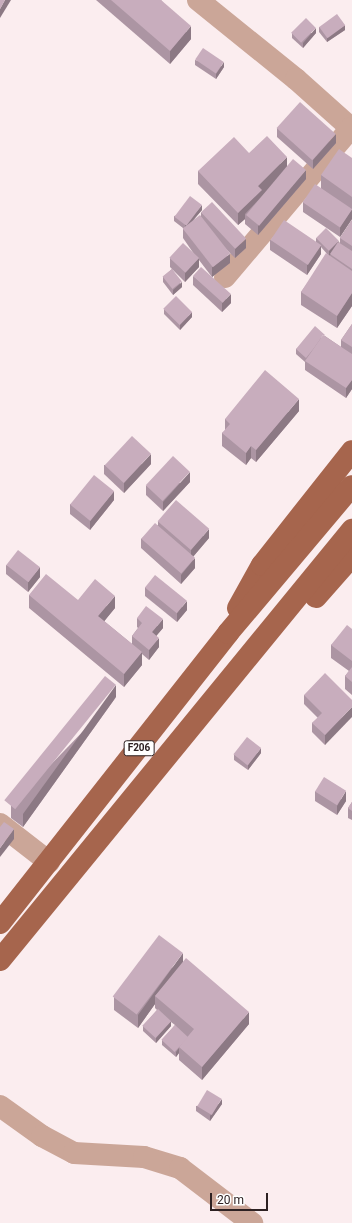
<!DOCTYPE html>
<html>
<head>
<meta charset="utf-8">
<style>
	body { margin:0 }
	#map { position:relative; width:352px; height:1223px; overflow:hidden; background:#fbedef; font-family:Roboto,sans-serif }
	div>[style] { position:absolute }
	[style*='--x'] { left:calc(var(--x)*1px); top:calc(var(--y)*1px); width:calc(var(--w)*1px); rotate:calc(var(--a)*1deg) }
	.minor>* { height:22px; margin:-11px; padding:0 11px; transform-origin:11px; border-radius:11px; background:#cba698 }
	.major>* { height:22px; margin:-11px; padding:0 11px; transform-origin:11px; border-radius:11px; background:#a6654d }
	.wall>* { inset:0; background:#ac95a3 }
	.shaded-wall>* { inset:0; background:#8c7984 }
	.building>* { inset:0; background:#c8adbd; transform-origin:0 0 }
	span { translate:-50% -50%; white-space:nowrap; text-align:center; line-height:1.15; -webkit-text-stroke:3px #fff; paint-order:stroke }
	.shield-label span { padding:1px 3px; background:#fff; border:1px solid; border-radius:3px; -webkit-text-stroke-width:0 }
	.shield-label { font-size:10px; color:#2d2122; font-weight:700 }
	.scale { position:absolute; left:210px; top:1193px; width:58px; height:18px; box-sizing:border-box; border:2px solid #2d2122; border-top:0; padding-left:5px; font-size:12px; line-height:14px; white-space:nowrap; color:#2d2122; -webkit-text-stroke:3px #fff; paint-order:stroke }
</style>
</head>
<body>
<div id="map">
	<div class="minor">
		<div style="--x:198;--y:0;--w:126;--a:38.9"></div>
		<div style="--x:296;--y:79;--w:75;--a:41.8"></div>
		<div style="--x:225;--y:277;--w:195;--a:-49.8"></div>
		<div style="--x:0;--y:824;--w:62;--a:37.8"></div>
		<div style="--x:0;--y:1106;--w:52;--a:35.5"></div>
		<div style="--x:42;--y:1136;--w:36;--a:28"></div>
		<div style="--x:74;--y:1153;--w:70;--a:3.3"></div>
		<div style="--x:144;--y:1157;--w:38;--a:17"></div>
		<div style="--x:180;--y:1168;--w:91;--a:37.4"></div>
	</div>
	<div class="major">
		<div style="--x:316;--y:597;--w:55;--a:-48.7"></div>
		<div style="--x:238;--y:608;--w:49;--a:-60.8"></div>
		<div style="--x:262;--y:565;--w:145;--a:-51.7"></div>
		<div style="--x:0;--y:923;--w:369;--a:-51.8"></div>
		<div style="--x:228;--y:633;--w:192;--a:-49.9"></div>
		<div style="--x:0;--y:960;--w:556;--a:-50.7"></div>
	</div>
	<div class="wall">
		<div style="clip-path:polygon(96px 0,161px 0,191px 39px,170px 64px)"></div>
		<div style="clip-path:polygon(319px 27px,345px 30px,327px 42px,319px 32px)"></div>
		<div style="clip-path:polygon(292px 33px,316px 33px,303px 48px,292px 38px)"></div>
		<div style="clip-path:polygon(195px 60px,224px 67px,216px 79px,195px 65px)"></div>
		<div style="clip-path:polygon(277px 128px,336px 143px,313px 169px,277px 137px)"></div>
		<div style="clip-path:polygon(249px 153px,287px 166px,306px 179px,258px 235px,245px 224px,245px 219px,238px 225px,198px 184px,198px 171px)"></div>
		<div style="clip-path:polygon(352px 158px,352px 219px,340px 237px,303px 212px,303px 202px,321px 188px,321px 175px)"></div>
		<div style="clip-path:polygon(202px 210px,192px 221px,201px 216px,201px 212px,246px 248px,235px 258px,224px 247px,230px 263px,212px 277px,199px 260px,199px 267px,185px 282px,172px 269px,182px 287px,173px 295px,163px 282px,163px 277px,172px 269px,170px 267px,170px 258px,194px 254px,183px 238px,183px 228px,174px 221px,174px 216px)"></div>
		<div style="clip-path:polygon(352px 220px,352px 306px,337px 328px,301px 305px,301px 292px,328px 255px,321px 247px,321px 254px,307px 275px,270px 250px,270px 240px,316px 242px,316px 238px,339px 242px,340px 243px,340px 238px)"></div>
		<div style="clip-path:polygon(193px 276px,231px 303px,222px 312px,193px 285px)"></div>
		<div style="clip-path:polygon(164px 309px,192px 317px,180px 330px,164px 314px)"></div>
		<div style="clip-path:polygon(352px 324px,352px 389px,346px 398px,305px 370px,305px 362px,296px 354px,296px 349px,325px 336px,341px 347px,341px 340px)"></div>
		<div style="clip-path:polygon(299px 411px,256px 462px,251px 458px,246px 465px,222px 446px,222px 433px,225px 431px,225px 419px)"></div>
		<div style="clip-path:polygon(151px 464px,124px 493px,104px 474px,104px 465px)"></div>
		<div style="clip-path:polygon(190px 482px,163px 511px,146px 495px,146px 486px)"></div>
		<div style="clip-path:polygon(114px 500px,90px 530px,70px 514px,70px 504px)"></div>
		<div style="clip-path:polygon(158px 521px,209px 538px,193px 557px,195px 568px,181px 584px,141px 548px,141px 539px,158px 525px)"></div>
		<div style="clip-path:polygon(6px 565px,40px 577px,28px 592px,6px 574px)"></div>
		<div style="clip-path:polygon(145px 587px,187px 610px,177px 622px,145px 596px)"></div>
		<div style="clip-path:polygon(29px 595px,78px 600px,115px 608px,104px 621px,132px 644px,132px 636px,138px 628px,137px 627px,137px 618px,163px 628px,156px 636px,159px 647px,149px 660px,142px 654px,142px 665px,124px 687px,29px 608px)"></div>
		<div style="clip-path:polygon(352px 629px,352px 695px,345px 689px,345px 676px,349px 671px,331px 658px,331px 645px)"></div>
		<div style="clip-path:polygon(304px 695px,352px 700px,325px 745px,312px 732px,312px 723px,318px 718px,304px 704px)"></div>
		<div style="clip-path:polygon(116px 697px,23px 827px,11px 818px,11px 806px)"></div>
		<div style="clip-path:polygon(261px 753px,248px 770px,234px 760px,234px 755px)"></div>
		<div style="clip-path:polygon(315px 791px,346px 801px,337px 815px,315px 801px)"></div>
		<div style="clip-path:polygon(352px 802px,352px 820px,348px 818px,348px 808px)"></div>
		<div style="clip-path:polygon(183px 962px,249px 1024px,202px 1080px,179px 1060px,179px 1053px,176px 1057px,162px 1045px,162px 1040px,175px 1025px,171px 1022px,171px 1026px,156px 1043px,143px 1031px,143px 1026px,157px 1010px,155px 1008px,155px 1004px,138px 1028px,114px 1010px,114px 997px)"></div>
		<div style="clip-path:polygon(222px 1104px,210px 1121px,196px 1111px,196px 1106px)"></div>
	</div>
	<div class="shaded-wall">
		<div style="clip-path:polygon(5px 0,11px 0,0 18px,0 9px)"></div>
		<div style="clip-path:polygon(345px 25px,345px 30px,327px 42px,327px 37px)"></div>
		<div style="clip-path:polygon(191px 26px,191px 39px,170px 64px,170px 51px)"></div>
		<div style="clip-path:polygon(316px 28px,316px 33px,303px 48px,303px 43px)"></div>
		<div style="clip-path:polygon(224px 62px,224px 67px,216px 79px,216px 74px)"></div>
		<div style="clip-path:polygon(336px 134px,336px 143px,313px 169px,313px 160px)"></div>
		<div style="clip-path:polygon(287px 157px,287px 170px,245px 214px,245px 219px,238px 225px,238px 213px,258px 186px)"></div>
		<div style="clip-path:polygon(306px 170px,306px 179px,258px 235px,258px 226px)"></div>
		<div style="clip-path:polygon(202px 205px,202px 210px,185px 230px,185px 225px)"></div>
		<div style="clip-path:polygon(352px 209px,352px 219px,340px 237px,340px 227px)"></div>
		<div style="clip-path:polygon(246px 239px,246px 248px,235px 258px,235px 249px)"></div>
		<div style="clip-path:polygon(339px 241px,339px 246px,329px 256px,329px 251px)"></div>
		<div style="clip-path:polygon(321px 245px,321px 254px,307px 275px,307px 265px)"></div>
		<div style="clip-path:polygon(230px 254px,230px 263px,212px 277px,212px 267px)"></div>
		<div style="clip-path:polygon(199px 258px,199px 267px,185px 282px,185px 272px)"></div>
		<div style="clip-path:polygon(182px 282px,182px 287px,173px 295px,173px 290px)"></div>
		<div style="clip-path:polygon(352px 293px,352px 306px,337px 328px,337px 316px)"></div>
		<div style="clip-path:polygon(231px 294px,231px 303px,222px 312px,222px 303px)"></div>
		<div style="clip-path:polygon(192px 312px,192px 317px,180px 330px,180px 325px)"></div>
		<div style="clip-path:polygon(352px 380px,352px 389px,346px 398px,346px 388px)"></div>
		<div style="clip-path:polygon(299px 399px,299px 411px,256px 462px,256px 450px)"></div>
		<div style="clip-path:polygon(251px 446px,251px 458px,246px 465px,246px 453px)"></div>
		<div style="clip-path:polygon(151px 454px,151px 464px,124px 493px,124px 483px)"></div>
		<div style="clip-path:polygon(190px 472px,190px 482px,163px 511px,163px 502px)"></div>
		<div style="clip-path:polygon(114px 491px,114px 500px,90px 530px,90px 520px)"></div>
		<div style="clip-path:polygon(209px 529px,209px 538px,191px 559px,191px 550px)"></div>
		<div style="clip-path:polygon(195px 558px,195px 568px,181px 584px,181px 575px)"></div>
		<div style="clip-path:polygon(40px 567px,40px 577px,28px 592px,28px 582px)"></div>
		<div style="clip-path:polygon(115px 596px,115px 608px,98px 629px,98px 616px)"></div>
		<div style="clip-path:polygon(187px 601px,187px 610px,177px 622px,177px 613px)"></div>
		<div style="clip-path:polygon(163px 619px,163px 628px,152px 641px,152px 632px)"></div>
		<div style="clip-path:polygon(159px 638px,159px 647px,149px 660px,149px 650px)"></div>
		<div style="clip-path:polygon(142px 652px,142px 665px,124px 687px,124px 674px)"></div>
		<div style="clip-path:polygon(116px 685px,116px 697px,23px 827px,23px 814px)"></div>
		<div style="clip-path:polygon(352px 707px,352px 717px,325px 745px,325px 735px)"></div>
		<div style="clip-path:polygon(261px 748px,261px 753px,248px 770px,248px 765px)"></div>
		<div style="clip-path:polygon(346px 791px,346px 801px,337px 815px,337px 806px)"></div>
		<div style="clip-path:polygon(14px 829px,14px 839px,0 857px,0 848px)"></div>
		<div style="clip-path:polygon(183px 953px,183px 966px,155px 996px,155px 1004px,138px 1028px,138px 1015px)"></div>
		<div style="clip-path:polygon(249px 1012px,249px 1024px,202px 1080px,202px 1067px)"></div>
		<div style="clip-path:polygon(171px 1021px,171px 1026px,156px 1043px,156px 1038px)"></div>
		<div style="clip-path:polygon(179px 1048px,179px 1053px,176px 1057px,176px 1052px)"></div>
		<div style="clip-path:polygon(222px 1099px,222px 1104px,210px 1121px,210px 1116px)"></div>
	</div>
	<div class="building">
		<div style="clip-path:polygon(0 0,5px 0,0 9px)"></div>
		<div style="clip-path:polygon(111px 0,161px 0,191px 26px,170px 51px)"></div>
		<div style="left:337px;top:14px;width:14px;height:22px;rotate:54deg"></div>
		<div style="left:306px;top:18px;width:14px;height:21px;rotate:45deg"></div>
		<div style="left:203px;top:48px;width:25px;height:14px;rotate:34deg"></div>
		<div style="left:300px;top:102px;width:48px;height:35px;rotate:42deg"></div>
		<div style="clip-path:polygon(267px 136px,287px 157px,258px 186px,262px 190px,238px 213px,198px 171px,234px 137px,249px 153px)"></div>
		<div style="clip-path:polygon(339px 149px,352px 158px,352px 197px,321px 175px)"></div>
		<div style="left:293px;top:159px;width:17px;height:73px;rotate:40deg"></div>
		<div style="left:315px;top:184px;width:45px;height:22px;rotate:34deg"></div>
		<div style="left:190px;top:196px;width:15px;height:26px;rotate:37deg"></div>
		<div style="left:212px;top:202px;width:50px;height:15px;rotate:47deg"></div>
		<div style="left:200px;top:215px;width:49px;height:22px;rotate:52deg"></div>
		<div style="left:284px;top:220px;width:45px;height:24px;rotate:34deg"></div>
		<div style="clip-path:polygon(352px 220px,352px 246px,340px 238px)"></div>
		<div style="left:326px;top:228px;width:18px;height:14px;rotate:45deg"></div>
		<div style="clip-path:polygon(338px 242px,352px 251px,352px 269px,330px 254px)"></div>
		<div style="left:183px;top:243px;width:22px;height:20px;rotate:43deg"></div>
		<div style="clip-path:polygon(326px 253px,352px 271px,352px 293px,337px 316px,301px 292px)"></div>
		<div style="left:201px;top:267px;width:40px;height:12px;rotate:42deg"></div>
		<div style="left:172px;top:269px;width:16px;height:12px;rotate:52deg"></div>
		<div style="left:176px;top:296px;width:23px;height:18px;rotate:45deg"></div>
		<div style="clip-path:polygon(352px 324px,352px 347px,341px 340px)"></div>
		<div style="clip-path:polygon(315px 326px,325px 335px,324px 336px,323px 335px,314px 348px,306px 358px,296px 349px)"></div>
		<div style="clip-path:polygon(323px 335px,352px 354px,352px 380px,346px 388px,305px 361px)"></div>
		<div style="clip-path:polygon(265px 370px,299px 399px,256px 450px,251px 446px,246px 453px,222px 433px,230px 424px,225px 419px)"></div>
		<div style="left:132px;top:436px;width:26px;height:40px;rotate:43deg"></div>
		<div style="left:173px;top:456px;width:23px;height:40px;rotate:43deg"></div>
		<div style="left:94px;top:475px;width:26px;height:38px;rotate:39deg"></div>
		<div style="left:176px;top:500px;width:44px;height:28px;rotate:41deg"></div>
		<div style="left:155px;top:523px;width:53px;height:21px;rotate:41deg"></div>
		<div style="left:18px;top:550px;width:28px;height:19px;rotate:38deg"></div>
		<div style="clip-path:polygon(46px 574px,78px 600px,95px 579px,115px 596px,98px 616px,142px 652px,124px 674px,29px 595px)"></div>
		<div style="left:155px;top:575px;width:41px;height:16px;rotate:39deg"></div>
		<div style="clip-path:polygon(146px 606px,163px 619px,152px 632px,159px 638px,149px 650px,132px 636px,142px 623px,137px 618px)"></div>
		<div style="clip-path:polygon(347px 625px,352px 629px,352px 661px,331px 645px)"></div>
		<div style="clip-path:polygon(352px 667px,352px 682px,345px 676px)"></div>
		<div style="clip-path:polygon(325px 673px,352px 700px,352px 707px,325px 735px,312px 723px,322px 713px,304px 695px)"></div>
		<div style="left:105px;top:676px;width:14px;height:160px;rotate:39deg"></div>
		<div style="left:247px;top:737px;width:18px;height:22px;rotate:38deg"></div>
		<div style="left:324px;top:777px;width:26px;height:17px;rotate:32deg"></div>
		<div style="clip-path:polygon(352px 802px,352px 811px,348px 808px)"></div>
		<div style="clip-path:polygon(4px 822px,14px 829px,0 848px,0 827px)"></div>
		<div style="left:159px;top:935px;width:30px;height:77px;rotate:37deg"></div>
		<div style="clip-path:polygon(186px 958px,249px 1012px,202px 1067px,179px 1047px,194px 1029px,155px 996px)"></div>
		<div style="left:158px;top:1009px;width:18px;height:23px;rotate:43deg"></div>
		<div style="left:175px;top:1025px;width:18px;height:20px;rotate:43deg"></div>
		<div style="left:207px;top:1090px;width:17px;height:19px;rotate:31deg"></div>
	</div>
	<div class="shield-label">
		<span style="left:139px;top:748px">F206</span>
	</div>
	<div class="scale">20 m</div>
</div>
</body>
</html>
